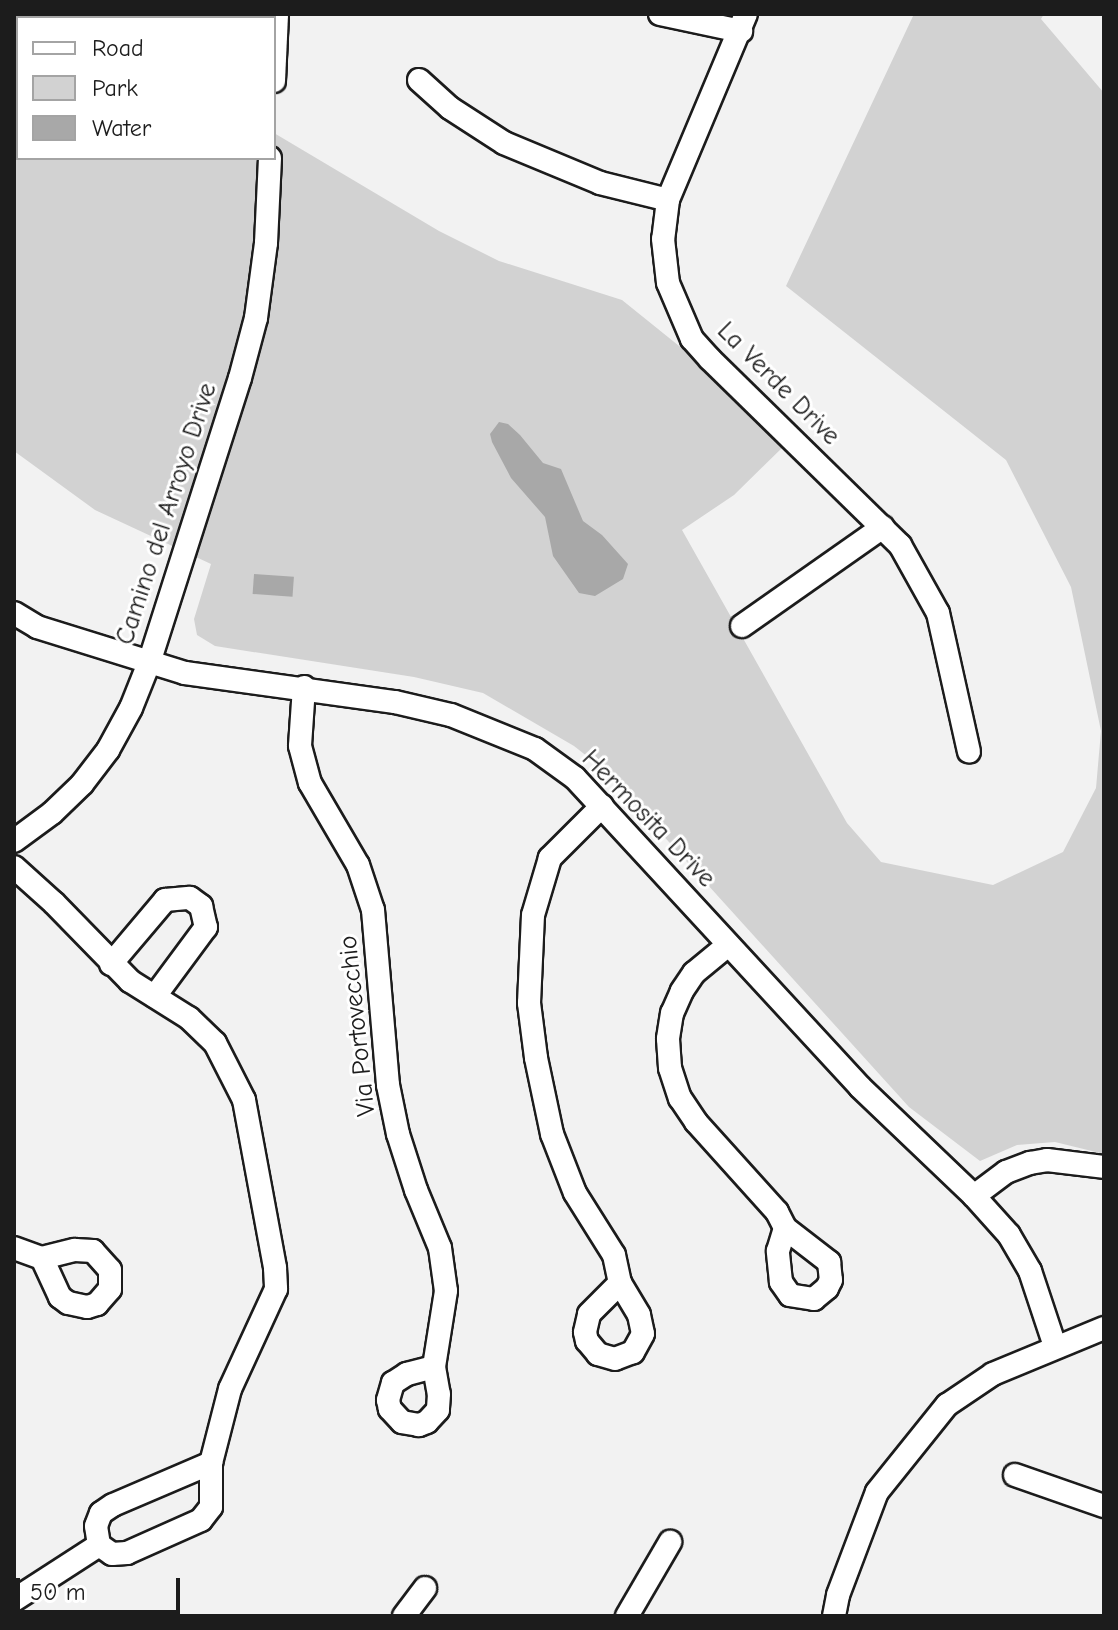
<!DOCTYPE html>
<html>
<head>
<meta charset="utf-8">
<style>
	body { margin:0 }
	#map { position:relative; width:1118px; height:1630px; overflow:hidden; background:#f2f2f2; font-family:"Comic Neue",sans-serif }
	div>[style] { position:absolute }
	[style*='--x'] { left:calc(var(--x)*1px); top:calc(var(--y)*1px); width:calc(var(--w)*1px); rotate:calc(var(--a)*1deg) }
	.green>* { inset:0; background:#d2d2d2 }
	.water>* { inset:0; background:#a8a8a8; transform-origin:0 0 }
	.roads { filter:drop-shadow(2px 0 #1c1c1c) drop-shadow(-2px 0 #1c1c1c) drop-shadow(0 2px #1c1c1c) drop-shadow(0 -2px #1c1c1c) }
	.minor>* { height:22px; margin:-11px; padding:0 11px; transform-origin:11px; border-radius:11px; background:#fff }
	span { translate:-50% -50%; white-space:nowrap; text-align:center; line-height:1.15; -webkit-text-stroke:6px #fff; paint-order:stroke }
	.street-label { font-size:26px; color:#1c1c1c }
	.frame { position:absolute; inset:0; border:16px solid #1c1c1c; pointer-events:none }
	.legend { position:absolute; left:16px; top:16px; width:260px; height:144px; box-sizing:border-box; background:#fff; border:2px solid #a4a4a4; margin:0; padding:10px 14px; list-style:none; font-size:24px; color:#1c1c1c }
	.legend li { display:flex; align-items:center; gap:16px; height:40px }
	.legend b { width:40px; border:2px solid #a4a4a4 }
	.scale { position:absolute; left:16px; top:1578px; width:164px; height:36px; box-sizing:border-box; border:4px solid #1c1c1c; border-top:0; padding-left:10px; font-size:24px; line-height:28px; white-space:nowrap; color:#1c1c1c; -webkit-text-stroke:6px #fff; paint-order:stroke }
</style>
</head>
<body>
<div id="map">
	<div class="green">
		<div style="clip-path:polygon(14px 14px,249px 14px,249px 18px,18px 18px,18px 158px,274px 158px,274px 133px,439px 231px,499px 261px,622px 300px,735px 391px,784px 446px,734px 495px,682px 530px,847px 823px,881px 862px,993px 885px,1063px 852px,1096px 788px,1101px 731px,1071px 587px,1006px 460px,786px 286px,914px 14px,1044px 14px,1041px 19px,1104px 93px,1104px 1154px,1055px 1142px,1017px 1145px,980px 1161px,909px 1107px,602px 768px,574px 746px,483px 693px,414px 677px,215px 646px,197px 635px,194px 619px,211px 564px,95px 510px,14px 451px)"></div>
	</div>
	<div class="water">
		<div style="clip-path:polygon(499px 422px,508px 424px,520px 435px,543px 463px,561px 469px,583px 521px,602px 535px,628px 564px,623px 579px,595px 596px,579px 593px,553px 556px,545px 517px,511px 478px,492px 442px,490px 434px)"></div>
		<div style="left:254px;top:574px;width:40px;height:20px;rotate:4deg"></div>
	</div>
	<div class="roads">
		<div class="minor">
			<div style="--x:660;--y:14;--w:83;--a:11.9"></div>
			<div style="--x:746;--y:14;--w:202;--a:112.8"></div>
			<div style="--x:668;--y:200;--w:39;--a:97"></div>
			<div style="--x:663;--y:239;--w:44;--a:83.5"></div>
			<div style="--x:668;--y:283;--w:61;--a:66.8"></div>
			<div style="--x:692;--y:339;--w:27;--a:48"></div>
			<div style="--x:710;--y:359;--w:266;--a:44.4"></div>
			<div style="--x:900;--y:545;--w:78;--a:60.8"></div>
			<div style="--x:938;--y:613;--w:142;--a:77.4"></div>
			<div style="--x:419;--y:80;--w:42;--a:42.1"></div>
			<div style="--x:450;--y:108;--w:64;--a:32.9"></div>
			<div style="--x:504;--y:143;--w:104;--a:22.6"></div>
			<div style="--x:600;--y:183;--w:70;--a:14"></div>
			<div style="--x:274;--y:81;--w:67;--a:-87.4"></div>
			<div style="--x:14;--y:613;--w:27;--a:31"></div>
			<div style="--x:37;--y:627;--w:155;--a:17.3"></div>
			<div style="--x:185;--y:673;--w:212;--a:7.9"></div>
			<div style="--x:395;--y:702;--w:57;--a:13.1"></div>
			<div style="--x:451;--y:715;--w:91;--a:22"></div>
			<div style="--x:535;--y:749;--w:49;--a:35.9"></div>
			<div style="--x:575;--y:778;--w:420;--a:47.3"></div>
			<div style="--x:860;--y:1087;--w:158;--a:43.7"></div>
			<div style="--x:974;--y:1196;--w:52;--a:48.1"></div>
			<div style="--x:1009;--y:1235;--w:42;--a:59.7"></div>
			<div style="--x:1030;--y:1271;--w:79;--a:71.6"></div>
			<div style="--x:742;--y:626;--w:172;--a:-35.1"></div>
			<div style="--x:304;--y:687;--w:59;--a:93.9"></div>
			<div style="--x:300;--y:746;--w:38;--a:75"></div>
			<div style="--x:310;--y:783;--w:95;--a:59.7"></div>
			<div style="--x:358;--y:865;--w:47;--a:71.6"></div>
			<div style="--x:373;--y:910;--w:176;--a:85.1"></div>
			<div style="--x:388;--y:1085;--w:50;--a:78.5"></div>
			<div style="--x:398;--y:1134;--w:59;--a:72.2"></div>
			<div style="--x:416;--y:1190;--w:63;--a:67.5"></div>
			<div style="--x:440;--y:1248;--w:43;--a:82.1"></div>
			<div style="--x:446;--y:1291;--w:77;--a:99"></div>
			<div style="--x:602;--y:806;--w:74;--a:135"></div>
			<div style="--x:550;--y:858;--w:59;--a:106.6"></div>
			<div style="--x:533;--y:915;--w:88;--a:92.6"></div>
			<div style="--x:529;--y:1003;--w:55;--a:82.7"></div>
			<div style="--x:536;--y:1058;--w:78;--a:78.1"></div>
			<div style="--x:552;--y:1134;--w:63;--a:68.7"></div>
			<div style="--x:575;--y:1193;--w:73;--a:57.8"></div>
			<div style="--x:614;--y:1255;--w:29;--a:78"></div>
			<div style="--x:14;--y:841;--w:47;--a:-36.4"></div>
			<div style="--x:52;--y:813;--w:42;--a:-44"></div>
			<div style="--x:82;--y:784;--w:43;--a:-52.6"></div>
			<div style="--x:108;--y:750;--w:48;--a:-61.3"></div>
			<div style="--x:131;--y:708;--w:48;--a:-68.2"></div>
			<div style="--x:149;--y:663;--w:299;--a:-72.3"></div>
			<div style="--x:240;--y:378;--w:62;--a:-75.1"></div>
			<div style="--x:256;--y:318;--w:76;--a:-82.4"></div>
			<div style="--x:266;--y:243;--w:85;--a:-87.3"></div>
			<div style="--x:14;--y:867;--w:54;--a:42"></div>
			<div style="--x:54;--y:903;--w:109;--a:45.7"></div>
			<div style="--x:130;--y:981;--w:70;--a:32.1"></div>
			<div style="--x:189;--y:1018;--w:36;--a:44"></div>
			<div style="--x:215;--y:1043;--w:64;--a:63"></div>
			<div style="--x:244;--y:1100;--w:171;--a:79.5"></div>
			<div style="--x:275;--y:1268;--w:21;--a:87"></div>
			<div style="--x:276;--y:1289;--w:110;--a:114.7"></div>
			<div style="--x:230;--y:1389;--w:76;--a:104.4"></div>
			<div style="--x:211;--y:1463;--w:44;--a:90"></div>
			<div style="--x:211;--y:1507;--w:16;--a:128"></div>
			<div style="--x:201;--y:1520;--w:81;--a:156"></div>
			<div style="--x:127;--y:1553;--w:15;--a:176"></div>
			<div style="--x:112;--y:1554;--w:16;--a:-145"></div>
			<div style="--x:99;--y:1545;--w:19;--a:-99"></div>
			<div style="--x:96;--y:1526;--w:14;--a:-69"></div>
			<div style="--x:101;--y:1513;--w:14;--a:-34"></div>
			<div style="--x:113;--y:1505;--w:107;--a:-23.2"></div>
			<div style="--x:728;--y:945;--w:44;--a:140.5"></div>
			<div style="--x:694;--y:973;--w:22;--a:124"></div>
			<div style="--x:682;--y:991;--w:24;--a:114"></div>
			<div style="--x:672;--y:1013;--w:26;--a:99"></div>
			<div style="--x:668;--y:1039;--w:29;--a:86"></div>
			<div style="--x:670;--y:1068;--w:32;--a:72"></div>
			<div style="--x:680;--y:1098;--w:29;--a:56"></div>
			<div style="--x:696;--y:1122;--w:121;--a:48"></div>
			<div style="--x:777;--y:1212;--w:18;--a:63"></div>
			<div style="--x:111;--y:964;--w:84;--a:-49.8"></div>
			<div style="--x:165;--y:900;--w:25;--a:-5"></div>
			<div style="--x:190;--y:898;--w:14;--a:36"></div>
			<div style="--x:201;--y:906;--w:22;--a:77"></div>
			<div style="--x:206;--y:927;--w:86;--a:126.5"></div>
			<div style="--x:974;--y:1196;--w:40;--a:-37"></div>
			<div style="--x:1006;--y:1172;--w:26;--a:-21"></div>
			<div style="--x:1030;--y:1163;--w:17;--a:-10"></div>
			<div style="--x:1047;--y:1160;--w:57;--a:7"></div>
			<div style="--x:785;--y:1228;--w:56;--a:37.7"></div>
			<div style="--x:829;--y:1262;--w:18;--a:84"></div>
			<div style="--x:831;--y:1280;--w:9;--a:117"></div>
			<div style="--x:827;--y:1288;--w:17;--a:140"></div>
			<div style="--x:814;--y:1299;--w:24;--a:-171"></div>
			<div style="--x:790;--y:1295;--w:16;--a:-125"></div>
			<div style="--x:781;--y:1282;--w:31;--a:-96"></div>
			<div style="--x:778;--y:1251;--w:24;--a:-73"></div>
			<div style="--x:14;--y:1248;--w:30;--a:20"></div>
			<div style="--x:42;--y:1258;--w:34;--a:-14"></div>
			<div style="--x:75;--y:1250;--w:18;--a:3"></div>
			<div style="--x:93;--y:1251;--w:25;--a:48"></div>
			<div style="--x:110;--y:1270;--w:19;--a:90"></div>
			<div style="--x:110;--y:1289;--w:20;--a:131"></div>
			<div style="--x:97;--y:1304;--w:10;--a:163"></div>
			<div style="--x:87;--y:1307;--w:19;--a:-168"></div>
			<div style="--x:68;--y:1303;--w:10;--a:-143"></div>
			<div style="--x:60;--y:1297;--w:43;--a:-114.8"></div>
			<div style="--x:620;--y:1283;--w:37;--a:59"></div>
			<div style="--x:639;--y:1315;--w:19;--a:78"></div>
			<div style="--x:643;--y:1334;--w:21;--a:119"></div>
			<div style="--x:633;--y:1352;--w:19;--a:159"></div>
			<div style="--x:615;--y:1359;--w:18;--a:-164"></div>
			<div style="--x:598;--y:1354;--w:17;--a:-130"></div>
			<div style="--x:587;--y:1341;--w:9;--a:-103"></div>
			<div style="--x:585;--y:1332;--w:18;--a:-77"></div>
			<div style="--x:589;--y:1314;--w:44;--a:-45"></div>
			<div style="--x:434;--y:1367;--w:27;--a:80"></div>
			<div style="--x:439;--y:1394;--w:16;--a:94"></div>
			<div style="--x:438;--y:1410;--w:16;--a:133"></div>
			<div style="--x:427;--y:1422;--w:9;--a:159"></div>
			<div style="--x:419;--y:1425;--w:17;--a:-170"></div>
			<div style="--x:402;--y:1422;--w:18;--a:-133"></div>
			<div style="--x:390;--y:1409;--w:9;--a:-103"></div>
			<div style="--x:388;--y:1400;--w:18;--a:-74"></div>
			<div style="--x:393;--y:1383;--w:17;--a:-33"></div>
			<div style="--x:407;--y:1374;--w:28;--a:-15"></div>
			<div style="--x:1015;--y:1475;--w:94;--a:19.2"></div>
			<div style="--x:14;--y:1600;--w:101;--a:-32.9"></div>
			<div style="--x:404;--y:1616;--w:35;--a:-53"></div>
			<div style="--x:627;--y:1616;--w:86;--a:-59.8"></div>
			<div style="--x:834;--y:1616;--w:21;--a:-79"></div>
			<div style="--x:838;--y:1595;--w:110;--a:-69.3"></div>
			<div style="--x:877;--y:1492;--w:112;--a:-51.2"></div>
			<div style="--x:947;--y:1405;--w:55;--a:-34"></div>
			<div style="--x:993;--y:1374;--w:120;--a:-22.5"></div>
		</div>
	</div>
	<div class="street-label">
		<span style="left:778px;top:384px;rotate:45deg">La Verde Drive</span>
		<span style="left:167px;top:514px;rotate:-72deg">Camino del Arroyo Drive</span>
		<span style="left:648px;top:819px;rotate:46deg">Hermosita Drive</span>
		<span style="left:358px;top:1026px;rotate:-96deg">Via Portovecchio</span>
	</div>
	<div class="frame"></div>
	<ul class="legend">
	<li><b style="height:10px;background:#fff"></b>Road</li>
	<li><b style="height:22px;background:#d2d2d2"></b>Park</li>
	<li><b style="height:22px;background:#a8a8a8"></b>Water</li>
	</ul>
	<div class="scale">50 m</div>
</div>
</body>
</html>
